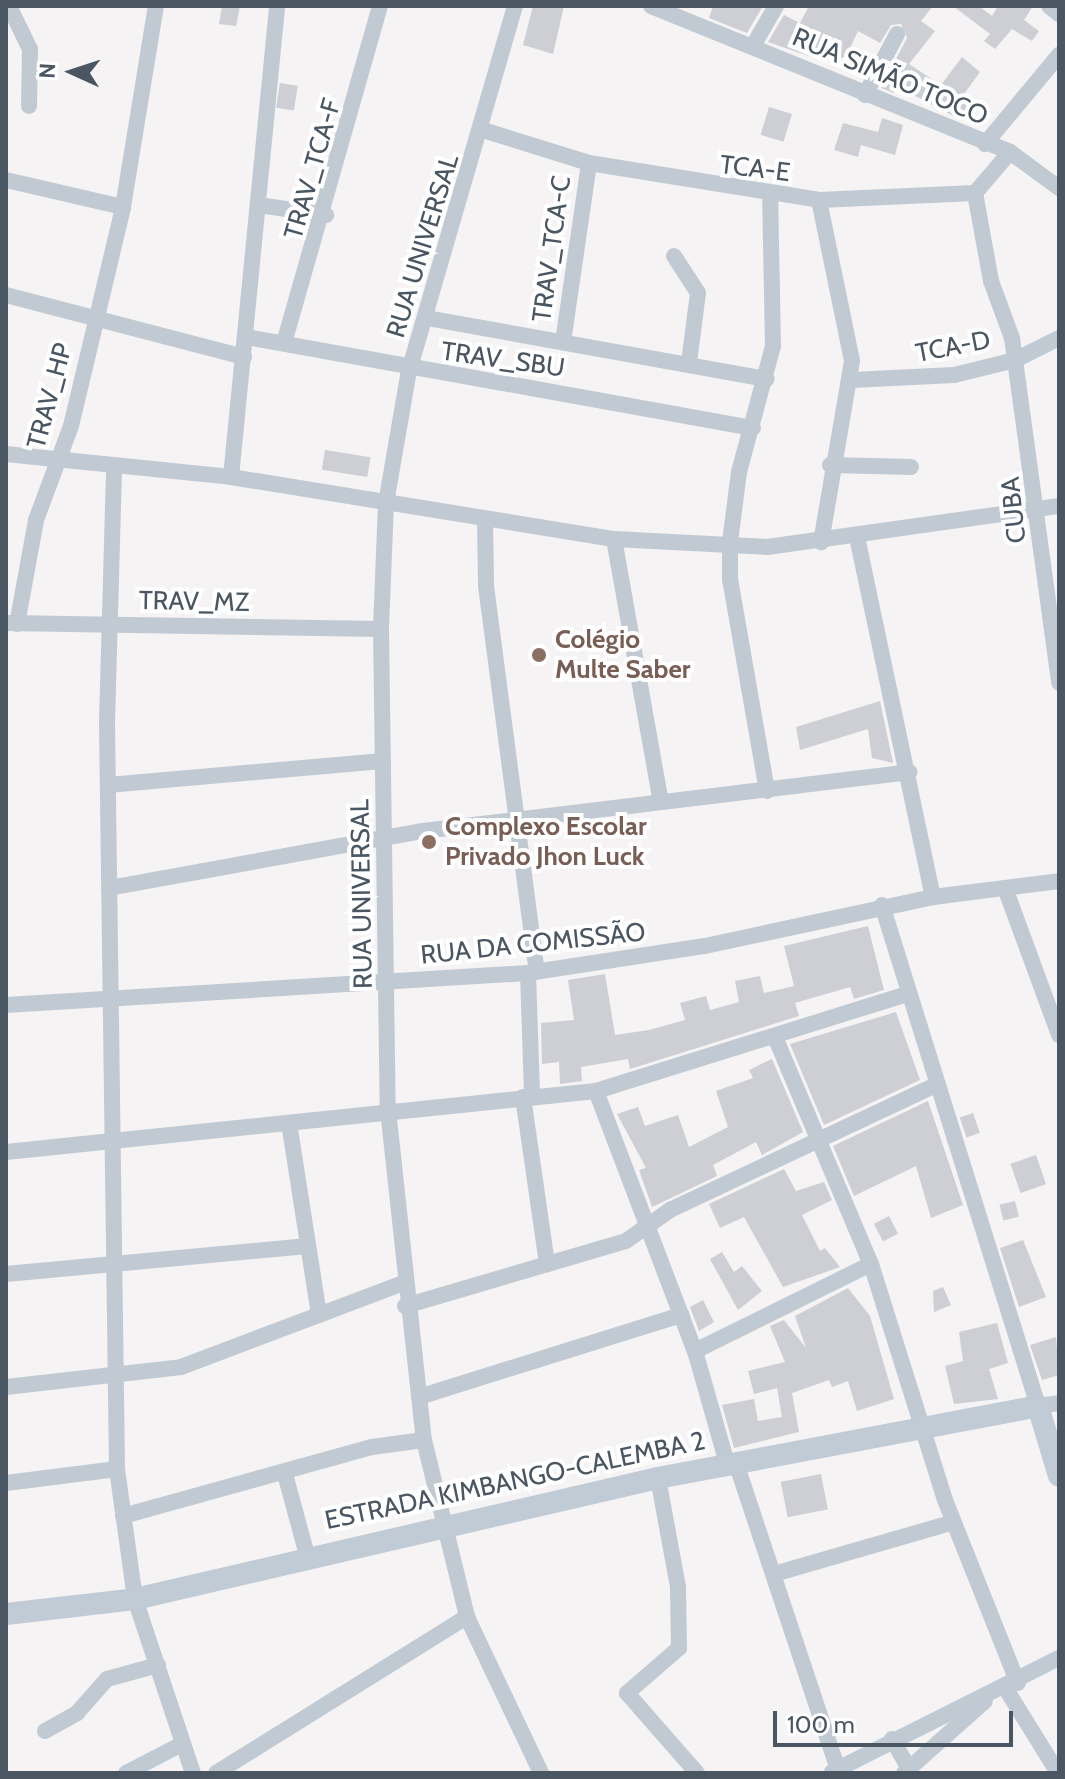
<!DOCTYPE html>
<html>
<head>
<meta charset="utf-8">
<style>
	body { margin:0 }
	#map { position:relative; width:1065px; height:1779px; overflow:hidden; background:#f5f3f3; font-family:Cabin,sans-serif }
	div>[style] { position:absolute }
	[style*='--x'] { left:calc(var(--x)*1px); top:calc(var(--y)*1px); width:calc(var(--w)*1px); rotate:calc(var(--a)*1deg) }
	.building>* { inset:0; background:#cdcfd5; transform-origin:0 0 }
	.street>* { height:16px; margin:-8px; padding:0 8px; transform-origin:8px; border-radius:8px; background:#c1cad2 }
	.secondary>* { height:22px; margin:-11px; padding:0 11px; transform-origin:11px; border-radius:11px; background:#c1cbd6 }
	.dots>* { width:22px; height:22px; translate:-50% -50%; box-sizing:border-box; border:4px solid #fff; border-radius:50% }
	span { translate:-50% -50%; white-space:nowrap; text-align:center; line-height:1.15; -webkit-text-stroke:8px #fff; paint-order:stroke }
	.street-label { font-size:26px; color:#4a5661 }
	.education-label { font-size:26px; color:#785e54; font-weight:700 }
	.left { translate:0 -50%; text-align:left }
	.frame { position:absolute; inset:0; border:8px solid #4a5661; pointer-events:none }
	.north { position:absolute; left:32px; top:32px; width:80px; height:80px; -webkit-text-stroke:6px #fff; paint-order:stroke; rotate:273deg; font-size:22px; font-weight:700; line-height:32px; text-align:center; color:#4a5661 }
	.north::after { content:''; display:block; margin:auto; width:28px; height:36px; background:#4a5661; clip-path:polygon(50% 0,100% 100%,50% 72%,0 100%) }
	.scale { position:absolute; left:773px; top:1711px; width:240px; height:36px; box-sizing:border-box; border:4px solid #4a5661; border-top:0; padding-left:10px; font-size:24px; line-height:28px; white-space:nowrap; color:#4a5661; -webkit-text-stroke:6px #fff; paint-order:stroke }
</style>
</head>
<body>
<div id="map">
	<div class="building">
		<div style="clip-path:polygon(222px 6px,240px 6px,236px 26px,219px 24px)"></div>
		<div style="clip-path:polygon(533px 6px,564px 6px,553px 54px,523px 45px)"></div>
		<div style="clip-path:polygon(713px 6px,763px 6px,747px 33px,709px 18px)"></div>
		<div style="clip-path:polygon(809px 6px,933px 6px,921px 21px,935px 31px,909px 64px,941px 85px,962px 57px,980px 72px,961px 98px,971px 103px,963px 121px,898px 87px,894px 93px,881px 88px,907px 38px,901px 24px,891px 25px,880px 43px,858px 31px,845px 59px,828px 51px,823px 61px,768px 42px,784px 15px,800px 23px)"></div>
		<div style="clip-path:polygon(953px 6px,979px 6px,992px 16px,998px 6px,1033px 6px,1024px 20px,1039px 31px,1032px 41px,1012px 29px,995px 49px,984px 41px,990px 34px)"></div>
		<div style="left:280px;top:83px;width:18px;height:25px;rotate:9deg"></div>
		<div style="left:769px;top:107px;width:24px;height:29px;rotate:17deg"></div>
		<div style="clip-path:polygon(882px 118px,903px 125px,895px 155px,861px 145px,858px 157px,834px 150px,843px 123px,878px 132px)"></div>
		<div style="left:325px;top:450px;width:46px;height:20px;rotate:9deg"></div>
		<div style="clip-path:polygon(880px 701px,893px 763px,872px 758px,868px 729px,800px 750px,796px 727px)"></div>
		<div style="clip-path:polygon(868px 926px,884px 990px,854px 999px,850px 987px,795px 1003px,799px 1016px,630px 1069px,628px 1059px,581px 1067px,582px 1081px,560px 1084px,559px 1062px,542px 1064px,541px 1023px,574px 1020px,568px 980px,605px 974px,615px 1035px,649px 1030px,685px 1020px,680px 1003px,706px 996px,710px 1010px,739px 1002px,735px 981px,760px 976px,764px 993px,794px 986px,784px 946px)"></div>
		<div style="clip-path:polygon(896px 1012px,920px 1080px,824px 1125px,790px 1044px)"></div>
		<div style="clip-path:polygon(772px 1059px,803px 1132px,762px 1155px,756px 1142px,713px 1165px,717px 1176px,652px 1207px,639px 1170px,646px 1168px,617px 1114px,638px 1107px,645px 1126px,678px 1115px,689px 1147px,728px 1127px,716px 1091px,753px 1078px,749px 1070px)"></div>
		<div style="clip-path:polygon(928px 1101px,963px 1205px,931px 1218px,916px 1166px,854px 1196px,833px 1146px)"></div>
		<div style="left:973px;top:1113px;width:21px;height:14px;rotate:71deg"></div>
		<div style="left:1036px;top:1155px;width:31px;height:27px;rotate:71deg"></div>
		<div style="clip-path:polygon(784px 1169px,796px 1191px,824px 1182px,832px 1200px,802px 1215px,820px 1251px,825px 1248px,840px 1267px,783px 1287px,744px 1217px,720px 1228px,709px 1204px)"></div>
		<div style="left:1015px;top:1201px;width:16px;height:16px;rotate:76deg"></div>
		<div style="left:889px;top:1216px;width:20px;height:17px;rotate:63deg"></div>
		<div style="clip-path:polygon(1023px 1240px,1046px 1297px,1019px 1307px,1000px 1248px)"></div>
		<div style="clip-path:polygon(722px 1252px,734px 1272px,742px 1266px,762px 1291px,738px 1310px,710px 1259px)"></div>
		<div style="clip-path:polygon(943px 1287px,951px 1305px,934px 1312px,933px 1291px)"></div>
		<div style="clip-path:polygon(848px 1288px,870px 1316px,894px 1399px,857px 1411px,848px 1381px,832px 1387px,829px 1380px,792px 1393px,799px 1432px,734px 1448px,722px 1405px,754px 1399px,758px 1421px,782px 1417px,777px 1388px,754px 1394px,748px 1371px,785px 1362px,770px 1326px,784px 1320px,806px 1348px,795px 1316px)"></div>
		<div style="clip-path:polygon(703px 1300px,714px 1322px,699px 1331px,690px 1307px)"></div>
		<div style="clip-path:polygon(997px 1323px,1008px 1363px,989px 1369px,998px 1399px,954px 1404px,945px 1366px,963px 1361px,959px 1332px)"></div>
		<div style="clip-path:polygon(1056px 1337px,1059px 1375px,1042px 1380px,1030px 1345px)"></div>
		<div style="left:821px;top:1474px;width:36px;height:41px;rotate:79deg"></div>
	</div>
	<div class="street">
		<div style="--x:9;--y:6;--w:48;--a:64"></div>
		<div style="--x:30;--y:49;--w:57;--a:91"></div>
		<div style="--x:515;--y:6;--w:379;--a:106.2"></div>
		<div style="--x:409;--y:370;--w:135;--a:99.8"></div>
		<div style="--x:386;--y:503;--w:126;--a:92.3"></div>
		<div style="--x:381;--y:629;--w:481;--a:89.2"></div>
		<div style="--x:388;--y:1110;--w:332;--a:83.8"></div>
		<div style="--x:424;--y:1440;--w:182;--a:76.3"></div>
		<div style="--x:467;--y:1617;--w:173;--a:64.6"></div>
		<div style="--x:651;--y:6;--w:388;--a:22.1"></div>
		<div style="--x:1010;--y:152;--w:61;--a:36.3"></div>
		<div style="--x:1049;--y:6;--w:13;--a:39"></div>
		<div style="--x:754;--y:44;--w:44;--a:-59.9"></div>
		<div style="--x:865;--y:95;--w:69;--a:-62.3"></div>
		<div style="--x:483;--y:130;--w:111;--a:17.3"></div>
		<div style="--x:589;--y:163;--w:233;--a:9.1"></div>
		<div style="--x:819;--y:200;--w:156;--a:-2.6"></div>
		<div style="--x:975;--y:193;--w:54;--a:-49.5"></div>
		<div style="--x:985;--y:144;--w:116;--a:-50.3"></div>
		<div style="--x:6;--y:180;--w:120;--a:13"></div>
		<div style="--x:975;--y:193;--w:89;--a:79.7"></div>
		<div style="--x:991;--y:281;--w:61;--a:69.8"></div>
		<div style="--x:1012;--y:338;--w:348;--a:82.2"></div>
		<div style="--x:819;--y:200;--w:164;--a:78.4"></div>
		<div style="--x:852;--y:361;--w:184;--a:99.7"></div>
		<div style="--x:259;--y:205;--w:68;--a:8.5"></div>
		<div style="--x:674;--y:256;--w:44;--a:57"></div>
		<div style="--x:698;--y:293;--w:70;--a:97.4"></div>
		<div style="--x:6;--y:295;--w:246;--a:14.6"></div>
		<div style="--x:427;--y:318;--w:345;--a:10.2"></div>
		<div style="--x:247;--y:337;--w:514;--a:10.2"></div>
		<div style="--x:563;--y:342;--w:181;--a:-81.7"></div>
		<div style="--x:284;--y:343;--w:350;--a:-74.1"></div>
		<div style="--x:852;--y:380;--w:102;--a:-2.8"></div>
		<div style="--x:954;--y:375;--w:63;--a:-13.8"></div>
		<div style="--x:1015;--y:360;--w:49;--a:-26.6"></div>
		<div style="--x:6;--y:454;--w:226;--a:5.8"></div>
		<div style="--x:231;--y:477;--w:388;--a:9.2"></div>
		<div style="--x:614;--y:539;--w:153;--a:3"></div>
		<div style="--x:767;--y:547;--w:295;--a:-8"></div>
		<div style="--x:830;--y:465;--w:81;--a:1.4"></div>
		<div style="--x:114;--y:471;--w:253;--a:91.6"></div>
		<div style="--x:107;--y:724;--w:745;--a:89.23"></div>
		<div style="--x:117;--y:1469;--w:131;--a:82.1"></div>
		<div style="--x:135;--y:1599;--w:183;--a:71.6"></div>
		<div style="--x:231;--y:477;--w:473;--a:-84.4"></div>
		<div style="--x:485;--y:520;--w:66;--a:89.1"></div>
		<div style="--x:486;--y:586;--w:388;--a:82.5"></div>
		<div style="--x:857;--y:537;--w:368;--a:78.1"></div>
		<div style="--x:614;--y:539;--w:267;--a:79.9"></div>
		<div style="--x:6;--y:623;--w:375;--a:0.9"></div>
		<div style="--x:17;--y:624;--w:106;--a:-79.6"></div>
		<div style="--x:36;--y:520;--w:100;--a:-69.6"></div>
		<div style="--x:71;--y:426;--w:225;--a:-76.6"></div>
		<div style="--x:123;--y:207;--w:204;--a:-80.7"></div>
		<div style="--x:108;--y:785;--w:276;--a:-5"></div>
		<div style="--x:767;--y:791;--w:214;--a:-99.9"></div>
		<div style="--x:730;--y:580;--w:38;--a:-90"></div>
		<div style="--x:730;--y:542;--w:71;--a:-82.7"></div>
		<div style="--x:739;--y:472;--w:131;--a:-74.9"></div>
		<div style="--x:773;--y:346;--w:150;--a:-91.1"></div>
		<div style="--x:109;--y:888;--w:319;--a:-10.3"></div>
		<div style="--x:423;--y:831;--w:490;--a:-6.9"></div>
		<div style="--x:1005;--y:888;--w:157;--a:69.8"></div>
		<div style="--x:882;--y:905;--w:525;--a:72.7"></div>
		<div style="--x:1038;--y:1406;--w:21;--a:-8"></div>
		<div style="--x:528;--y:973;--w:123;--a:88.1"></div>
		<div style="--x:6;--y:1005;--w:523;--a:-3.51"></div>
		<div style="--x:528;--y:973;--w:179;--a:-8.7"></div>
		<div style="--x:705;--y:946;--w:233;--a:-12.1"></div>
		<div style="--x:933;--y:897;--w:127;--a:-7.2"></div>
		<div style="--x:775;--y:1037;--w:246;--a:67.1"></div>
		<div style="--x:871;--y:1264;--w:247;--a:72.6"></div>
		<div style="--x:945;--y:1500;--w:197;--a:68.3"></div>
		<div style="--x:596;--y:1091;--w:278;--a:69.2"></div>
		<div style="--x:695;--y:1351;--w:116;--a:74.1"></div>
		<div style="--x:523;--y:1097;--w:169;--a:81.8"></div>
		<div style="--x:289;--y:1123;--w:194;--a:81.1"></div>
		<div style="--x:6;--y:1152;--w:593;--a:-5.9"></div>
		<div style="--x:596;--y:1091;--w:327;--a:-17.3"></div>
		<div style="--x:6;--y:1274;--w:303;--a:-5.3"></div>
		<div style="--x:405;--y:1306;--w:230;--a:-16.4"></div>
		<div style="--x:626;--y:1241;--w:54;--a:-35.2"></div>
		<div style="--x:670;--y:1210;--w:296;--a:-25.2"></div>
		<div style="--x:695;--y:1351;--w:196;--a:-26.3"></div>
		<div style="--x:6;--y:1387;--w:176;--a:-6.5"></div>
		<div style="--x:181;--y:1367;--w:237;--a:-20.7"></div>
		<div style="--x:419;--y:1397;--w:275;--a:-17.4"></div>
		<div style="--x:736;--y:1463;--w:323;--a:71.6"></div>
		<div style="--x:285;--y:1474;--w:84;--a:74.8"></div>
		<div style="--x:658;--y:1478;--w:111;--a:79.6"></div>
		<div style="--x:678;--y:1587;--w:61;--a:89.1"></div>
		<div style="--x:679;--y:1648;--w:69;--a:139.1"></div>
		<div style="--x:627;--y:1693;--w:106;--a:48.8"></div>
		<div style="--x:6;--y:1483;--w:112;--a:-7.2"></div>
		<div style="--x:123;--y:1516;--w:258;--a:-15.5"></div>
		<div style="--x:372;--y:1447;--w:52;--a:-7.7"></div>
		<div style="--x:774;--y:1574;--w:187;--a:-16.1"></div>
		<div style="--x:1006;--y:1689;--w:99;--a:58.2"></div>
		<div style="--x:45;--y:1731;--w:37;--a:-29"></div>
		<div style="--x:77;--y:1713;--w:45;--a:-48.6"></div>
		<div style="--x:107;--y:1679;--w:53;--a:-15.4"></div>
		<div style="--x:892;--y:1739;--w:34;--a:60"></div>
		<div style="--x:832;--y:1772;--w:254;--a:-26.7"></div>
		<div style="--x:126;--y:1773;--w:63;--a:-27.4"></div>
		<div style="--x:216;--y:1773;--w:296;--a:-31.9"></div>
		<div style="--x:904;--y:1773;--w:108;--a:-41.6"></div>
	</div>
	<div class="secondary">
		<div style="--x:6;--y:1614;--w:130;--a:-6.6"></div>
		<div style="--x:135;--y:1599;--w:537;--a:-13.03"></div>
		<div style="--x:658;--y:1478;--w:387;--a:-10.7"></div>
		<div style="--x:1038;--y:1406;--w:73;--a:73.3"></div>
	</div>
	<div class="dots">
		<div style="left:539px;top:655px;background:#8d6e63"></div>
		<div style="left:429px;top:842px;background:#8d6e63"></div>
	</div>
	<div class="street-label">
		<span style="left:890px;top:77px;rotate:23deg">RUA SIMÃO TOCO</span>
		<span style="left:313px;top:169px;rotate:-74deg">TRAV_TCA-F</span>
		<span style="left:755px;top:169px;rotate:7deg">TCA-E</span>
		<span style="left:423px;top:246px;rotate:-73deg">RUA UNIVERSAL</span>
		<span style="left:552px;top:249px;rotate:-82deg">TRAV_TCA-C</span>
		<span style="left:953px;top:347px;rotate:-11deg">TCA-D</span>
		<span style="left:503px;top:360px;rotate:8deg">TRAV_SBU</span>
		<span style="left:50px;top:396px;rotate:-75deg">TRAV_HP</span>
		<span style="left:1014px;top:510px;rotate:-96deg">CUBA</span>
		<span style="left:194px;top:602px;rotate:1deg">TRAV_MZ</span>
		<span style="left:362px;top:894px;rotate:-91deg">RUA UNIVERSAL</span>
		<span style="left:533px;top:944px;rotate:-6deg">RUA DA COMISSÃO</span>
		<span style="left:515px;top:1481px;rotate:-12deg">ESTRADA KIMBANGO-CALEMBA 2</span>
	</div>
	<div class="education-label">
		<span class="left" style="left:555px;top:655px">Colégio<br>Multe Saber</span>
		<span class="left" style="left:445px;top:842px">Complexo Escolar<br>Privado Jhon Luck</span>
	</div>
	<div class="frame"></div>
	<div class="north">N</div>
	<div class="scale">100 m</div>
</div>
</body>
</html>
